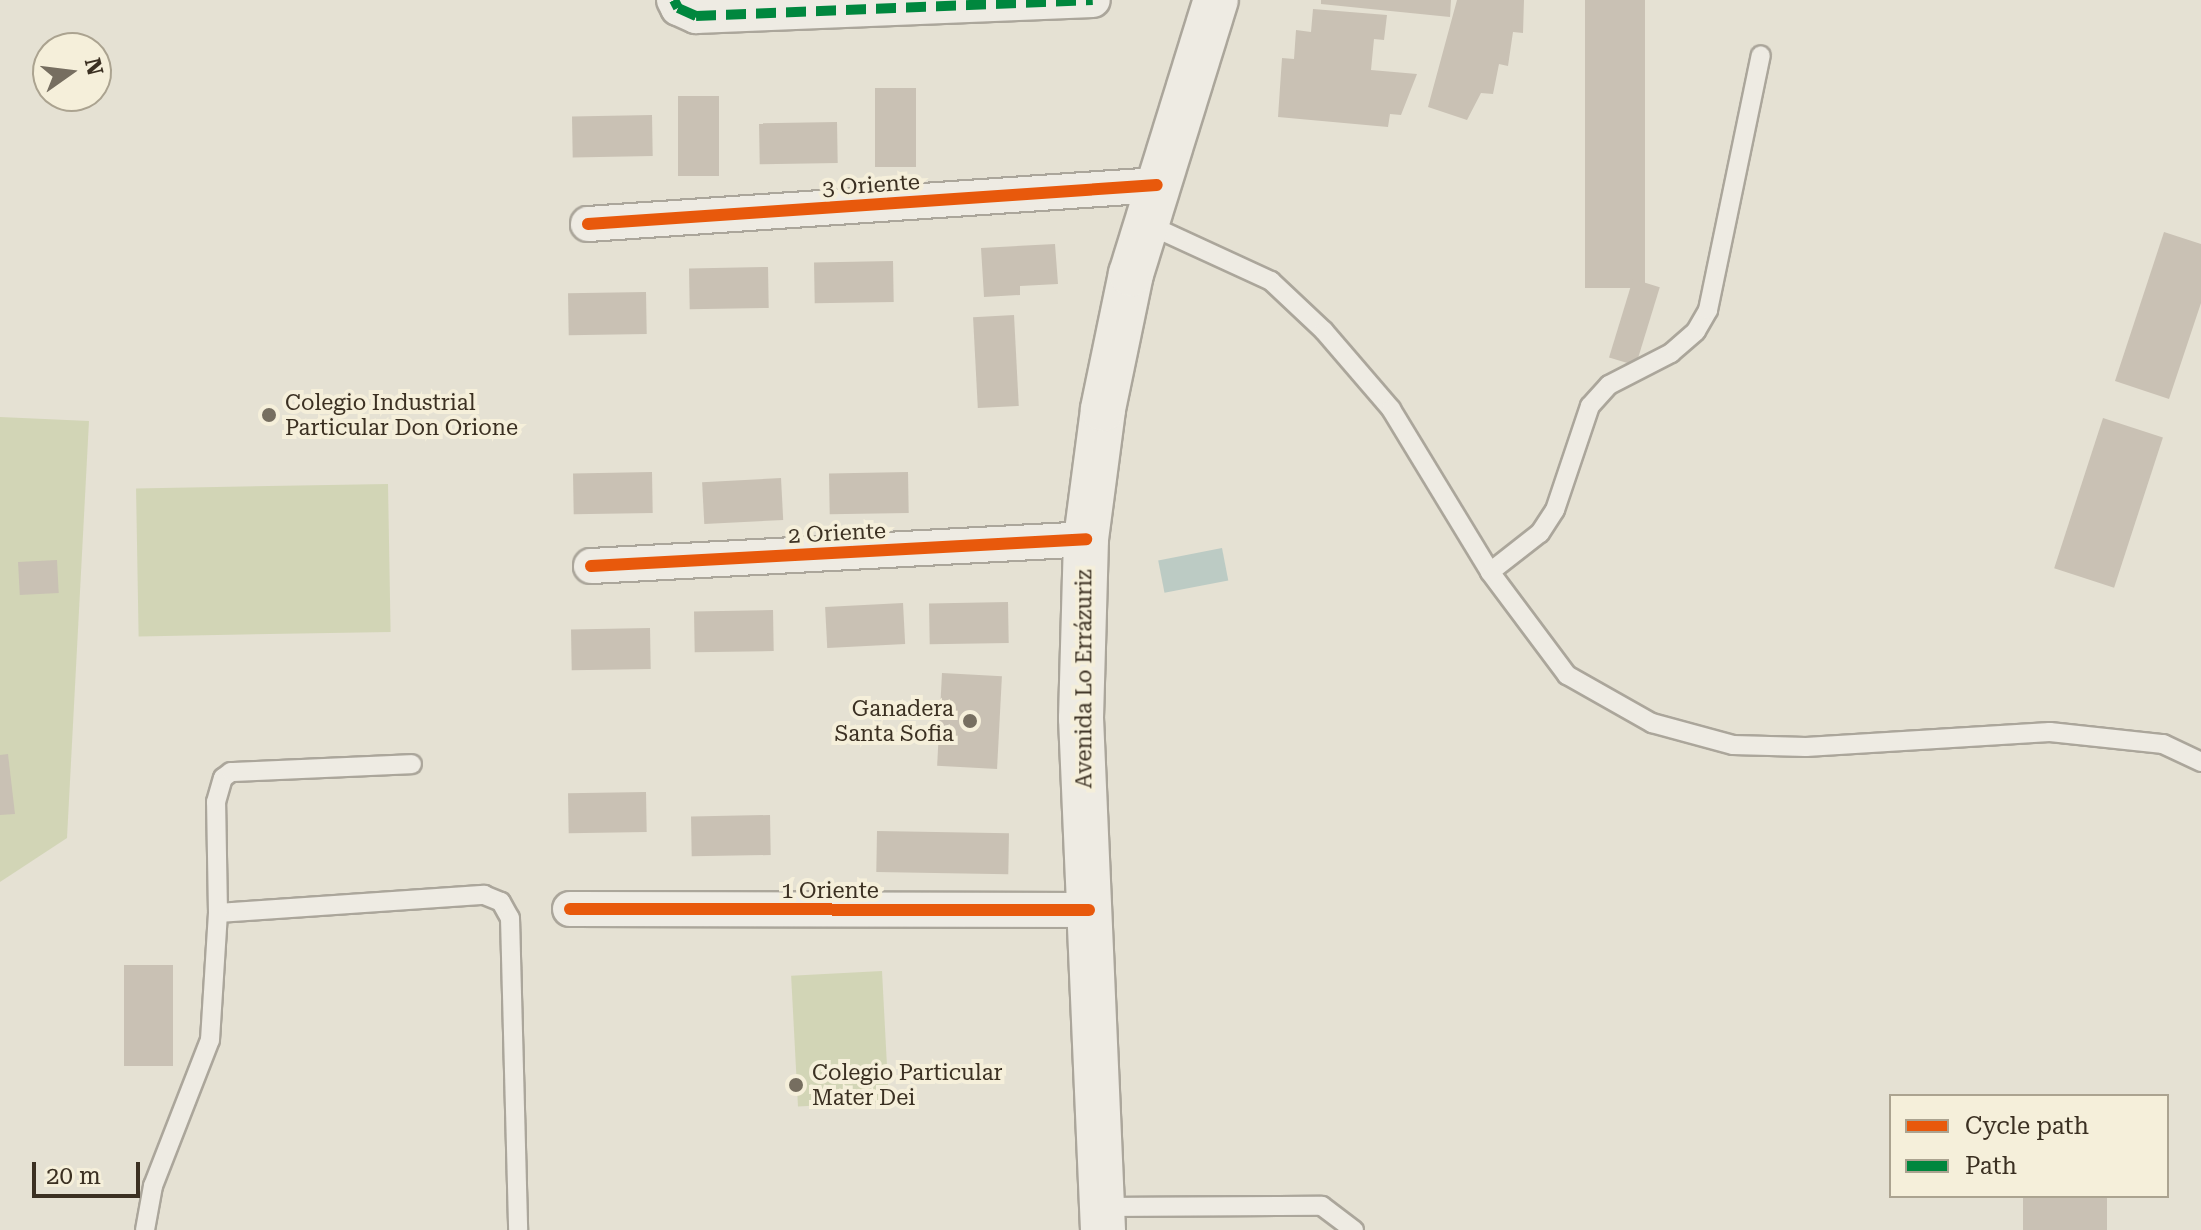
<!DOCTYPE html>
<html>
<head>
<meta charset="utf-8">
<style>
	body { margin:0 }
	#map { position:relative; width:2201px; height:1230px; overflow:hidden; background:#e5e1d3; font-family:"Roboto Serif",serif }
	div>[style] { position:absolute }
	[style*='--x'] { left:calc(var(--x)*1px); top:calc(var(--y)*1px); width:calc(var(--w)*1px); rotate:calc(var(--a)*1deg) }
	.green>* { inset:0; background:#d2d5b6; transform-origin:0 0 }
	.water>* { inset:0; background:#bccbc4; transform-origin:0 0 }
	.building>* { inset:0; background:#c9c1b4; transform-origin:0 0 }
	.roads { filter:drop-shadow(2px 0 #aba69b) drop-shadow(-2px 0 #aba69b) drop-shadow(0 2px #aba69b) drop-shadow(0 -2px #aba69b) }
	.lane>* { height:18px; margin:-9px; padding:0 9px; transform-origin:9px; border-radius:9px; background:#eeebe3 }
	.street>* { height:34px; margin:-17px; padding:0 17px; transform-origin:17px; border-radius:17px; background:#eeebe3 }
	.secondary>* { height:44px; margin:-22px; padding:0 22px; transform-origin:22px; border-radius:22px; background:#eeebe3 }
	.quiet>* { height:10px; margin-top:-5px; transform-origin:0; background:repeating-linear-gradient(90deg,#00873e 0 20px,transparent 0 30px) }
	.cycleway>* { height:12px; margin:-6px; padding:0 6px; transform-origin:6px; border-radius:6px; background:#e8590c }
	.dots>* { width:22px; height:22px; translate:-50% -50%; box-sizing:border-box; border:4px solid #f5efda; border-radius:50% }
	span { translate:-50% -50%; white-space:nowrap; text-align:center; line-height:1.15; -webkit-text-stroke:8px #f5efda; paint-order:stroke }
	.street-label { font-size:22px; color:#3b3022 }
	.poi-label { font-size:22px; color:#3b3022 }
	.left { translate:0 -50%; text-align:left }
	.right { translate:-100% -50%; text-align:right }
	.legend { position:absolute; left:1889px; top:1094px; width:280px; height:104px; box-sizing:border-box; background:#f5efda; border:2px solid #aba390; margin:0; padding:10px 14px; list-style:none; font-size:24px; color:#3b3022 }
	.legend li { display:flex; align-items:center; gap:16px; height:40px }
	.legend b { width:40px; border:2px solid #aba390 }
	.north { position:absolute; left:32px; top:32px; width:80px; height:80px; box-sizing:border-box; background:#f5efda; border:2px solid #aba390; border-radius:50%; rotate:76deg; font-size:22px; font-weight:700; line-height:32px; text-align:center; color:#3b3022 }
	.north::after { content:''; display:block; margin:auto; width:28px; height:36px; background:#766e60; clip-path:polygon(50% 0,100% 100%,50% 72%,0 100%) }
	.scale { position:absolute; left:32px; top:1162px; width:108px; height:36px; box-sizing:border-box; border:4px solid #3b3022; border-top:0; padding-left:10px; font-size:24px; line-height:28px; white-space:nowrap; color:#3b3022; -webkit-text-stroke:6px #f5efda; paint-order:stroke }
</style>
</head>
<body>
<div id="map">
	<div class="green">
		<div style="clip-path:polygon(0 417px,89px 421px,67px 838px,0 882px)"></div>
		<div style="left:388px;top:484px;width:148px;height:252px;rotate:89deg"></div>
		<div style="left:882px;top:971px;width:131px;height:91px;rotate:87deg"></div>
	</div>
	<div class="water">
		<div style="left:1222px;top:548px;width:33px;height:65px;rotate:79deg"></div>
	</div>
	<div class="building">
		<div style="clip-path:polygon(1321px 0,1451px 0,1450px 17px,1321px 4px)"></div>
		<div style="clip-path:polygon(1457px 0,1524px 0,1523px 33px,1513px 32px,1508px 66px,1499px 64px,1493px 94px,1481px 93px,1467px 120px,1428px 107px)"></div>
		<div style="left:1585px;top:0;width:60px;height:288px"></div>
		<div style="clip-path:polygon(1313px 9px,1387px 15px,1384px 40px,1374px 39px,1371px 70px,1417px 74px,1401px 115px,1390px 114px,1388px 127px,1278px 117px,1282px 58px,1294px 59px,1296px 30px,1311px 32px)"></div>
		<div style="left:875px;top:88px;width:41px;height:79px"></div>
		<div style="left:678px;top:96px;width:41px;height:80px"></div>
		<div style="left:652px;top:115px;width:41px;height:80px;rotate:89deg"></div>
		<div style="left:837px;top:122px;width:41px;height:78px;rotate:89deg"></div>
		<div style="clip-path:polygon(2164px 232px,2201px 244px,2201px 303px,2169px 399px,2115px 381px)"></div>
		<div style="clip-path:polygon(1055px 244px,1058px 284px,1020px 286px,1020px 295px,984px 297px,981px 248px)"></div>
		<div style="left:893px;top:261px;width:41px;height:79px;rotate:89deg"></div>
		<div style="left:768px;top:267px;width:41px;height:79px;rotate:89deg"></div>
		<div style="left:1633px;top:279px;width:28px;height:82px;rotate:17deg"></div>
		<div style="left:646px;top:292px;width:42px;height:78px;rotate:89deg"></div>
		<div style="left:1014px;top:315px;width:91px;height:41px;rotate:87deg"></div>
		<div style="left:2103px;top:418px;width:63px;height:158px;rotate:18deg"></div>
		<div style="left:652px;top:472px;width:41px;height:79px;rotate:89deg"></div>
		<div style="left:908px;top:472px;width:41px;height:79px;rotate:89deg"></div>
		<div style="left:781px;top:478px;width:42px;height:79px;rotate:87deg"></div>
		<div style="left:57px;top:560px;width:33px;height:39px;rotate:87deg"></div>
		<div style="left:1008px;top:602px;width:41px;height:79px;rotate:89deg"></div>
		<div style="left:903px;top:603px;width:41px;height:78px;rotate:87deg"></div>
		<div style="left:773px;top:610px;width:41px;height:79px;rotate:89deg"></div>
		<div style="left:650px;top:628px;width:41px;height:79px;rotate:89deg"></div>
		<div style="left:942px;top:673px;width:60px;height:93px;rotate:3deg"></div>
		<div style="clip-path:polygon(8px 754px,15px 814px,0 815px,0 755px)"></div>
		<div style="left:646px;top:792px;width:40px;height:78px;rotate:89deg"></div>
		<div style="left:770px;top:815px;width:40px;height:79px;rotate:89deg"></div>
		<div style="left:877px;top:831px;width:132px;height:41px;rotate:1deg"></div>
		<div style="left:124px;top:965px;width:49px;height:101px"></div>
		<div style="left:2023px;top:1196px;width:84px;height:34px"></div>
	</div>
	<div class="roads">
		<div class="lane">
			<div style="--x:1145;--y:223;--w:139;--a:24.7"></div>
			<div style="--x:1271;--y:281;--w:73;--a:43.3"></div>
			<div style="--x:1324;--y:331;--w:103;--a:49.3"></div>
			<div style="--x:1391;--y:409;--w:191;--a:58.7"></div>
			<div style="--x:1490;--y:572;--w:129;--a:53.2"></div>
			<div style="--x:1567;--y:675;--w:98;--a:29.5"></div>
			<div style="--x:1652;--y:723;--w:84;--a:15.2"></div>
			<div style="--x:1733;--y:745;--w:73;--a:1.6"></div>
			<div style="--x:1806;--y:747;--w:244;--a:-3.5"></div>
			<div style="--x:2050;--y:732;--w:114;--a:6.1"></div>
			<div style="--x:2163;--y:744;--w:42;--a:25.3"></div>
			<div style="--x:1490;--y:572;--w:63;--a:-38"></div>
			<div style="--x:1540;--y:533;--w:27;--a:-57"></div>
			<div style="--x:1555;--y:510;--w:110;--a:-71.4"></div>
			<div style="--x:1590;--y:406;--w:28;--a:-48"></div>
			<div style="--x:1609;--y:385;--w:70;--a:-27.3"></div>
			<div style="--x:1671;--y:353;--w:33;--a:-41"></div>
			<div style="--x:1696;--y:331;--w:24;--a:-60"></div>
			<div style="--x:1708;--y:310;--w:260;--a:-78.3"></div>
			<div style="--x:218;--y:913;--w:267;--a:-3.9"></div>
			<div style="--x:484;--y:895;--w:18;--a:22"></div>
			<div style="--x:501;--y:902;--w:18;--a:61"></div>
			<div style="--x:510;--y:918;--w:312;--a:88.5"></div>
			<div style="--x:1102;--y:1207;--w:220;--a:-0.3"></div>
			<div style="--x:1322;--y:1206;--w:40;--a:37"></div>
			<div style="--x:145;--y:1230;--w:45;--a:-79.7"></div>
			<div style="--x:153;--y:1186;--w:157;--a:-68.7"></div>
			<div style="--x:210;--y:1040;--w:127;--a:-86.4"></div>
			<div style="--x:218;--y:913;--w:111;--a:-91"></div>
			<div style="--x:216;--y:802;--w:25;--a:-74"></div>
			<div style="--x:223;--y:778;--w:10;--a:-37"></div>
			<div style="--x:231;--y:772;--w:181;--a:-2.5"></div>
		</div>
		<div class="street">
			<div style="--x:674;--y:0;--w:9;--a:63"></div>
			<div style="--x:678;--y:8;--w:20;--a:24"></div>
			<div style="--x:696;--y:16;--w:397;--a:-2.3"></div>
			<div style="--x:588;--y:224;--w:570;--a:-3.92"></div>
			<div style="--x:591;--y:566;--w:496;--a:-3.1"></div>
			<div style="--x:570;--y:909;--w:519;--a:0.11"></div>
		</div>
		<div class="secondary">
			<div style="--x:1103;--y:1230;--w:512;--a:-92.46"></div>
			<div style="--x:1081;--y:718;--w:179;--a:-88.4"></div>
			<div style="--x:1086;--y:539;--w:131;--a:-82.5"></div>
			<div style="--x:1103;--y:409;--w:138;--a:-78.3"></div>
			<div style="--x:1131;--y:274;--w:287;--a:-72.8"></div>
		</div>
	</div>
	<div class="quiet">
		<div style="--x:674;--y:0;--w:9;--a:63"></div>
		<div style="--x:678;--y:8;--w:20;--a:24"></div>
		<div style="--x:696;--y:16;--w:397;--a:-2.3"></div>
	</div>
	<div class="cycleway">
		<div style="--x:588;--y:224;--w:570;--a:-3.92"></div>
		<div style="--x:591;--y:566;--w:496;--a:-3.1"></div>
		<div style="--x:570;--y:909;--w:519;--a:0.11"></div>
	</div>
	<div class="dots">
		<div style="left:269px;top:415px;background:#766e60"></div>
		<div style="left:970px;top:721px;background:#766e60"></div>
		<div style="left:796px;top:1085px;background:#766e60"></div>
	</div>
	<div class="street-label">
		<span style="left:871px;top:185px;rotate:-4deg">3 Oriente</span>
		<span style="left:837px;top:533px;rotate:-3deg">2 Oriente</span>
		<span style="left:1084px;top:679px;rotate:-90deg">Avenida Lo Errázuriz</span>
		<span style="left:830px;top:891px">1 Oriente</span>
	</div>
	<div class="poi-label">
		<span class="left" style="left:285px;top:415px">Colegio Industrial<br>Particular Don Orione</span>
		<span class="right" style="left:954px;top:721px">Ganadera<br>Santa Sofia</span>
		<span class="left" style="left:812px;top:1085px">Colegio Particular<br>Mater Dei</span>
	</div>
	<ul class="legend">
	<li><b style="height:10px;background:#e8590c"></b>Cycle path</li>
	<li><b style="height:10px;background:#00873e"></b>Path</li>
	</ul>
	<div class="north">N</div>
	<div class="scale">20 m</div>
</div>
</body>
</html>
